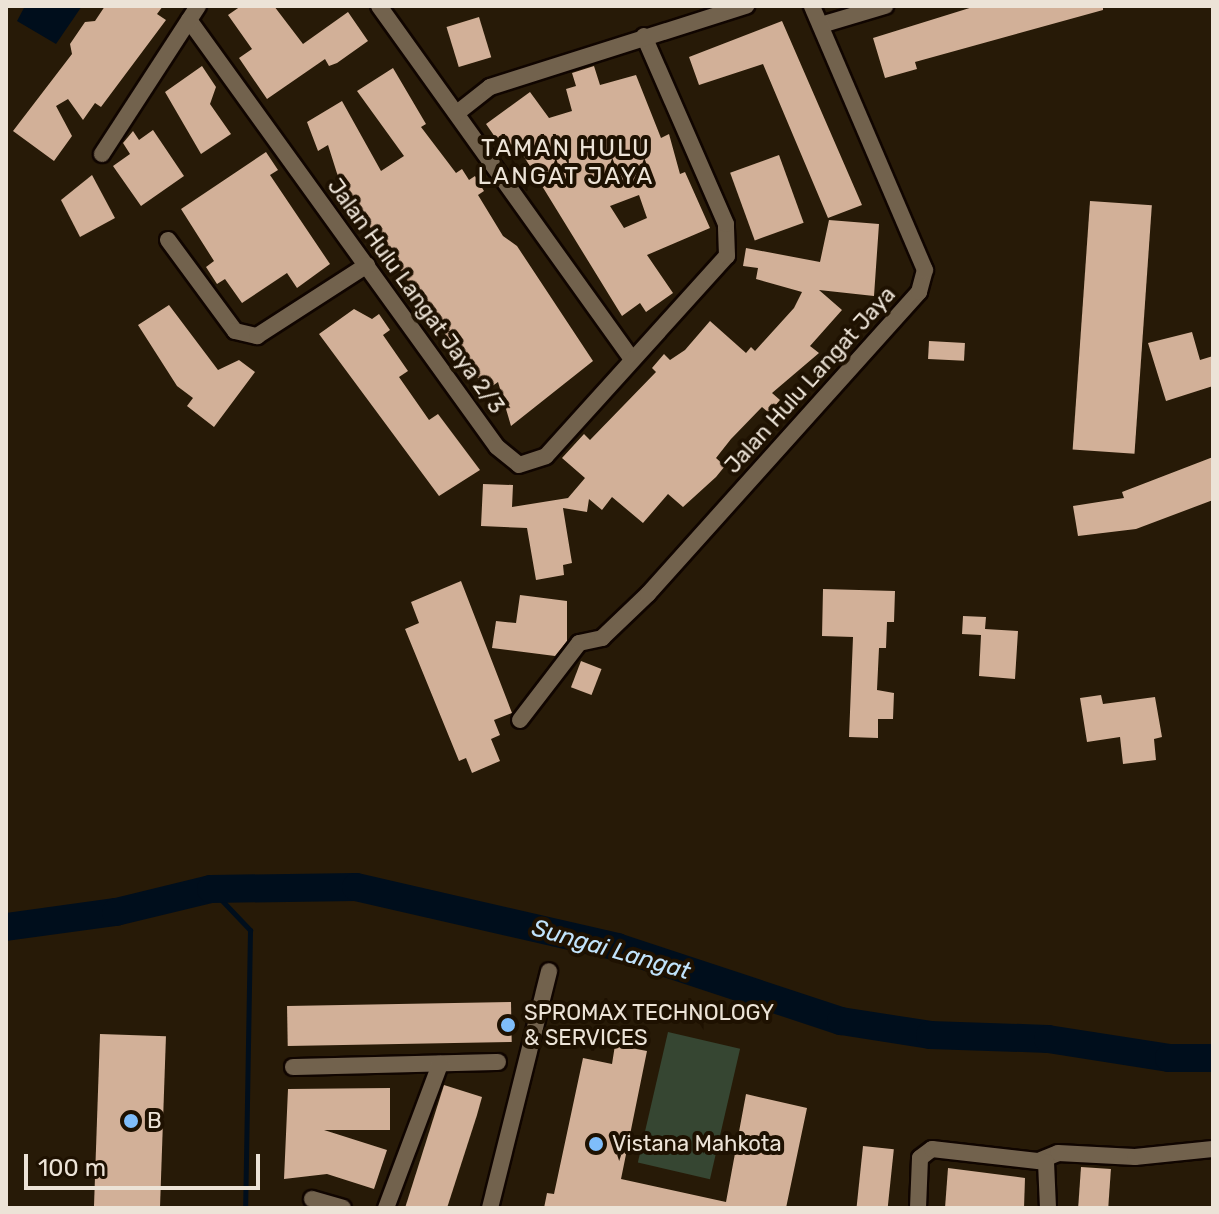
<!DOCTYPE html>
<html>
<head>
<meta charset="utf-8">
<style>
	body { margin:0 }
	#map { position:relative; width:1219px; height:1214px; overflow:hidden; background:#271a07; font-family:Rubik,sans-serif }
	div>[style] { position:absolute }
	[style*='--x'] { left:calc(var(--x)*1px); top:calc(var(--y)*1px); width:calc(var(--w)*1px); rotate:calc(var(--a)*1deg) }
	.green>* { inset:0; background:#364632; transform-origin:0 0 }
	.water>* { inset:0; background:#000e1c }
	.stream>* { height:5px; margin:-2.5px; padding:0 2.5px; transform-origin:2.5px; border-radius:2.5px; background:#000e1c }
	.river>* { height:28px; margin:-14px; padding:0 14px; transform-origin:14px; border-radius:14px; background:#000e1c }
	.building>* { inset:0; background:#d2b098; transform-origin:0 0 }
	.roads { filter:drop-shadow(2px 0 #100500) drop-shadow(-2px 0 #100500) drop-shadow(0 2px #100500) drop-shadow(0 -2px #100500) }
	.street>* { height:16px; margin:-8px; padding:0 8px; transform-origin:8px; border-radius:8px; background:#72624d }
	.dots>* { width:22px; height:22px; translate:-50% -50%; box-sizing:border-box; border:4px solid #1e1101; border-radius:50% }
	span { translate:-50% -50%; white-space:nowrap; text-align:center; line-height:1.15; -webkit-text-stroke:8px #1e1101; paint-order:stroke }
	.street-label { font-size:22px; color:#ece3d7 }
	.poi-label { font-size:22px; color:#ece3d7 }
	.left { translate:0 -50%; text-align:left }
	.neighbourhood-label { font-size:24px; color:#ece3d7; letter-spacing:2px }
	.water-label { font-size:24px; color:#c1e3fc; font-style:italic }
	.frame { position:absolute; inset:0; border:8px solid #ece3d7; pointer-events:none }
	.scale { position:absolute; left:24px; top:1154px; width:236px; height:36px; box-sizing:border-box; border:4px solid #ece3d7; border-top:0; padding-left:10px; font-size:24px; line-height:28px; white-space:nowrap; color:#ece3d7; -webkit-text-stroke:6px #1e1101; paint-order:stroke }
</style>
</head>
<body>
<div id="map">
	<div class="green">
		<div style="left:668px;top:1032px;width:74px;height:134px;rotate:13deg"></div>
	</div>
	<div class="water">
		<div style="clip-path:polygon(25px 6px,82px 6px,56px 44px,17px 21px)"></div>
	</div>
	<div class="stream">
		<div style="--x:211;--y:889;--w:57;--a:46.4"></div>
		<div style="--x:250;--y:930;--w:278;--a:91"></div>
	</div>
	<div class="river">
		<div style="--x:6;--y:927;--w:111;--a:-7.8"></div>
		<div style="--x:116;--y:912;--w:98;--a:-13.6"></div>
		<div style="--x:211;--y:889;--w:145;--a:-0.8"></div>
		<div style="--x:356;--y:887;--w:268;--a:12.9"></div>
		<div style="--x:617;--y:947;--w:236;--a:18.3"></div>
		<div style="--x:841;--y:1021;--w:90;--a:8.9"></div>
		<div style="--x:930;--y:1035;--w:118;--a:1.9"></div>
		<div style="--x:1048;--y:1039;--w:122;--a:8.9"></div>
		<div style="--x:1169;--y:1058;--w:44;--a:0"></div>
	</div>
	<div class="building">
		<div style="clip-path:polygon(105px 6px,163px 6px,157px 14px,166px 20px,101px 107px,95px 103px,83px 120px,68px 99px,56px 106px,72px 136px,54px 161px,13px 131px,72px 54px,70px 44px,85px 22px,95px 21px)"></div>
		<div style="clip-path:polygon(241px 6px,274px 6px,303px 44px,348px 12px,368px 41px,337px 63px,329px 66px,325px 59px,267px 99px,239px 58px,252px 49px,228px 15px)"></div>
		<div style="clip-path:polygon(976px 6px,1103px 6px,1103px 10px,915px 62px,917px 69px,885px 78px,873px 38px)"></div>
		<div style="left:479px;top:17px;width:42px;height:34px;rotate:73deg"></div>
		<div style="clip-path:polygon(782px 21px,862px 205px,828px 218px,763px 64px,699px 85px,689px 57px)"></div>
		<div style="clip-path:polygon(202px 66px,216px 87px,210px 104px,231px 134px,201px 154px,165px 92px)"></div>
		<div style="clip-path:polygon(evenodd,594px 66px,600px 85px,636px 75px,661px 138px,669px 134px,680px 174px,685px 172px,710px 228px,647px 255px,673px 293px,646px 312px,640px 303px,622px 316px,515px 142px,504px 150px,486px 124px,530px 92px,549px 118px,572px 111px,566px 89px,576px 86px,572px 73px,594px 66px,639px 195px,647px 218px,624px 228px,610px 206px,639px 195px)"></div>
		<div style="clip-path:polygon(393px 68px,426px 124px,421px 127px,456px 173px,462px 169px,469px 180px,475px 176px,484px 191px,478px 195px,503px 236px,517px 246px,593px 361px,511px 426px,498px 382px,484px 392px,467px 354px,462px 358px,341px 186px,328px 145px,318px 151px,307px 122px,342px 101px,381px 171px,404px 156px,357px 91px)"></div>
		<div style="clip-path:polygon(153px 130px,184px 176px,141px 206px,113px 166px,130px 154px,123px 143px,133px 131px,139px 140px)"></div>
		<div style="clip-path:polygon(266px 152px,278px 170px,270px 175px,330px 264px,297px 288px,287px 273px,242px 303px,225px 279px,217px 284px,206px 267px,214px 261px,181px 209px)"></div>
		<div style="left:779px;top:155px;width:72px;height:52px;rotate:70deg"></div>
		<div style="clip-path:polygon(92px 175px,115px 218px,80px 237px,61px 200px)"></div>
		<div style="left:1090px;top:201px;width:62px;height:249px;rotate:4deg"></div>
		<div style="clip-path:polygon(829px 220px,879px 224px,874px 296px,819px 290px,842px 310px,810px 346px,819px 353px,772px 393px,780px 400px,769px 413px,762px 407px,731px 439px,716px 458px,725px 466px,716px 477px,683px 507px,668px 494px,643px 523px,612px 497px,602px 510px,589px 499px,587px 512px,563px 508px,572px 563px,563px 565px,564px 575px,536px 580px,527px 528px,481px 526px,483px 484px,513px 485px,512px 507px,568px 498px,585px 478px,562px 458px,584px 434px,590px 440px,656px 372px,652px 368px,664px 354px,670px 360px,685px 350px,710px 321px,746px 353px,751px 347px,755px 351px,794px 308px,802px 292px,756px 279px,758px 268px,743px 266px,746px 248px,820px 262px)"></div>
		<div style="clip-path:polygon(169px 305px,218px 370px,239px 360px,255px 372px,214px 427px,187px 406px,193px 398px,177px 386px,138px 325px)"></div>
		<div style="clip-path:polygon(354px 309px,372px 319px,379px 314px,390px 330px,383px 335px,408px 371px,399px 377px,429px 420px,438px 414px,480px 470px,439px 496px,319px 334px)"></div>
		<div style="clip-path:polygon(1192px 332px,1200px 360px,1213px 356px,1213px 386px,1166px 401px,1148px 343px)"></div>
		<div style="left:929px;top:341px;width:36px;height:18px;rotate:3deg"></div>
		<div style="clip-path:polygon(1213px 457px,1213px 500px,1136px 529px,1078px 536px,1073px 506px,1124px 498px,1122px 492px)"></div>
		<div style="clip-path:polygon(461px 581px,512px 713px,494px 720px,500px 735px,491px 739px,500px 761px,472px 773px,466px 758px,459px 761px,405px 629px,419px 623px,411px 602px)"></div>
		<div style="clip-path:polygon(823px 589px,895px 591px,894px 622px,887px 622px,886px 648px,879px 648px,877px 690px,894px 693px,893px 719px,878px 719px,878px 738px,849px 737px,853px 637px,822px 636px)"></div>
		<div style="clip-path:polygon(520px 595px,567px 601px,567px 641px,555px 656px,492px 648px,496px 621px,516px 623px)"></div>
		<div style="clip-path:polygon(963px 616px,986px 617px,985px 629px,1018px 631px,1015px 679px,979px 676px,981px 635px,962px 634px)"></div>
		<div style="left:581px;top:661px;width:22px;height:28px;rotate:21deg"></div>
		<div style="clip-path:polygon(1101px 695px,1103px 704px,1155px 697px,1162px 737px,1154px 739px,1156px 760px,1123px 764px,1120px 737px,1087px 742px,1080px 698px)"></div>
		<div style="left:511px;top:1002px;width:40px;height:224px;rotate:89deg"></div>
		<div style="left:100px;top:1034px;width:66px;height:173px;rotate:2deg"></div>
		<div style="clip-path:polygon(615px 1045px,647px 1051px,621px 1179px,726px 1202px,746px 1094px,807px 1108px,786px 1208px,544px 1208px,547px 1193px,554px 1194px,583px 1058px,612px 1064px)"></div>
		<div style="clip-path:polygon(444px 1085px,482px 1097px,477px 1115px,447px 1208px,405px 1208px)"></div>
		<div style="clip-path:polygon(390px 1088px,390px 1130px,324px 1130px,387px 1150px,374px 1189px,327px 1174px,284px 1179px,288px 1089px)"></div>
		<div style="left:863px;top:1146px;width:31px;height:62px;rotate:6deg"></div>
		<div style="left:1081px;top:1167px;width:30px;height:41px;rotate:4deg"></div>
		<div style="clip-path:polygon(948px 1168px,1025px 1178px,1024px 1208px,945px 1208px)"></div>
	</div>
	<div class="roads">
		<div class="street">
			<div style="--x:379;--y:6;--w:435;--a:54.4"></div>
			<div style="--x:189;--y:20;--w:526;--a:54.2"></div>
			<div style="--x:497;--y:447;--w:28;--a:39"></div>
			<div style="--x:519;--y:465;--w:28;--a:-18"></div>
			<div style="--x:546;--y:456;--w:270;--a:-47.9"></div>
			<div style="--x:727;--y:256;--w:32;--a:-92"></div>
			<div style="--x:726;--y:224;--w:205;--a:-113.6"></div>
			<div style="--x:821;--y:25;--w:67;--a:-16.5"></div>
			<div style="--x:457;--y:113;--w:42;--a:-38.2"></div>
			<div style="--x:490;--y:87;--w:269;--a:-17.6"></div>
			<div style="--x:102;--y:154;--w:176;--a:-57"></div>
			<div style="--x:168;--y:240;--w:113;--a:53.6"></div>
			<div style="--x:235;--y:331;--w:23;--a:13"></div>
			<div style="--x:257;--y:336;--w:131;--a:-32.8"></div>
			<div style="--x:520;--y:720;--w:97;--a:-52.5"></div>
			<div style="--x:579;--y:643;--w:24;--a:-12"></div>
			<div style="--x:602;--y:638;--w:64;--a:-43.7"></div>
			<div style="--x:648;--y:594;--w:406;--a:-48.1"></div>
			<div style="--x:919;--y:292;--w:23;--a:-75"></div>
			<div style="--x:925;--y:270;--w:287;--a:-113.2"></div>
			<div style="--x:293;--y:1067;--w:205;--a:-1.4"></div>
			<div style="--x:1041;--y:1160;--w:18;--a:-22"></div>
			<div style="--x:1058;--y:1153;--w:77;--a:3"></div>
			<div style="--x:1135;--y:1157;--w:78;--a:-5.9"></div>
			<div style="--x:312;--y:1199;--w:32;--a:16"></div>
			<div style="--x:386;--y:1208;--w:154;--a:-69.4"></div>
			<div style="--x:490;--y:1208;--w:244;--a:-76"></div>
			<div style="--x:918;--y:1208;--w:50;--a:-87.7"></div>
			<div style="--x:920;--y:1158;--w:15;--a:-37"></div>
			<div style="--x:932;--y:1149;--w:115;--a:6.5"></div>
			<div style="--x:1046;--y:1162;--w:46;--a:87.5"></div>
		</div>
	</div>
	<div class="dots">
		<div style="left:508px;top:1025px;background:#7fbdfa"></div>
		<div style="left:131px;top:1121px;background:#7fbdfa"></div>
		<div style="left:596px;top:1144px;background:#7fbdfa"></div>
	</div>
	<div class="street-label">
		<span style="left:416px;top:296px;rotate:54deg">Jalan Hulu Langat Jaya 2/3</span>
		<span style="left:810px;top:380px;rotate:-48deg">Jalan Hulu Langat Jaya</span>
	</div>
	<div class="poi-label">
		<span class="left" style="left:524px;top:1025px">SPROMAX TECHNOLOGY<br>&amp; SERVICES</span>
		<span class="left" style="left:147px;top:1121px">B</span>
		<span class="left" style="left:612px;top:1144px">Vistana Mahkota</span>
	</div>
	<div class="neighbourhood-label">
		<span style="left:566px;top:163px">TAMAN HULU<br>LANGAT JAYA</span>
	</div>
	<div class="water-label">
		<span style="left:611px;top:950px;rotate:16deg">Sungai Langat</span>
	</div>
	<div class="frame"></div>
	<div class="scale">100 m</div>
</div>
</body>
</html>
